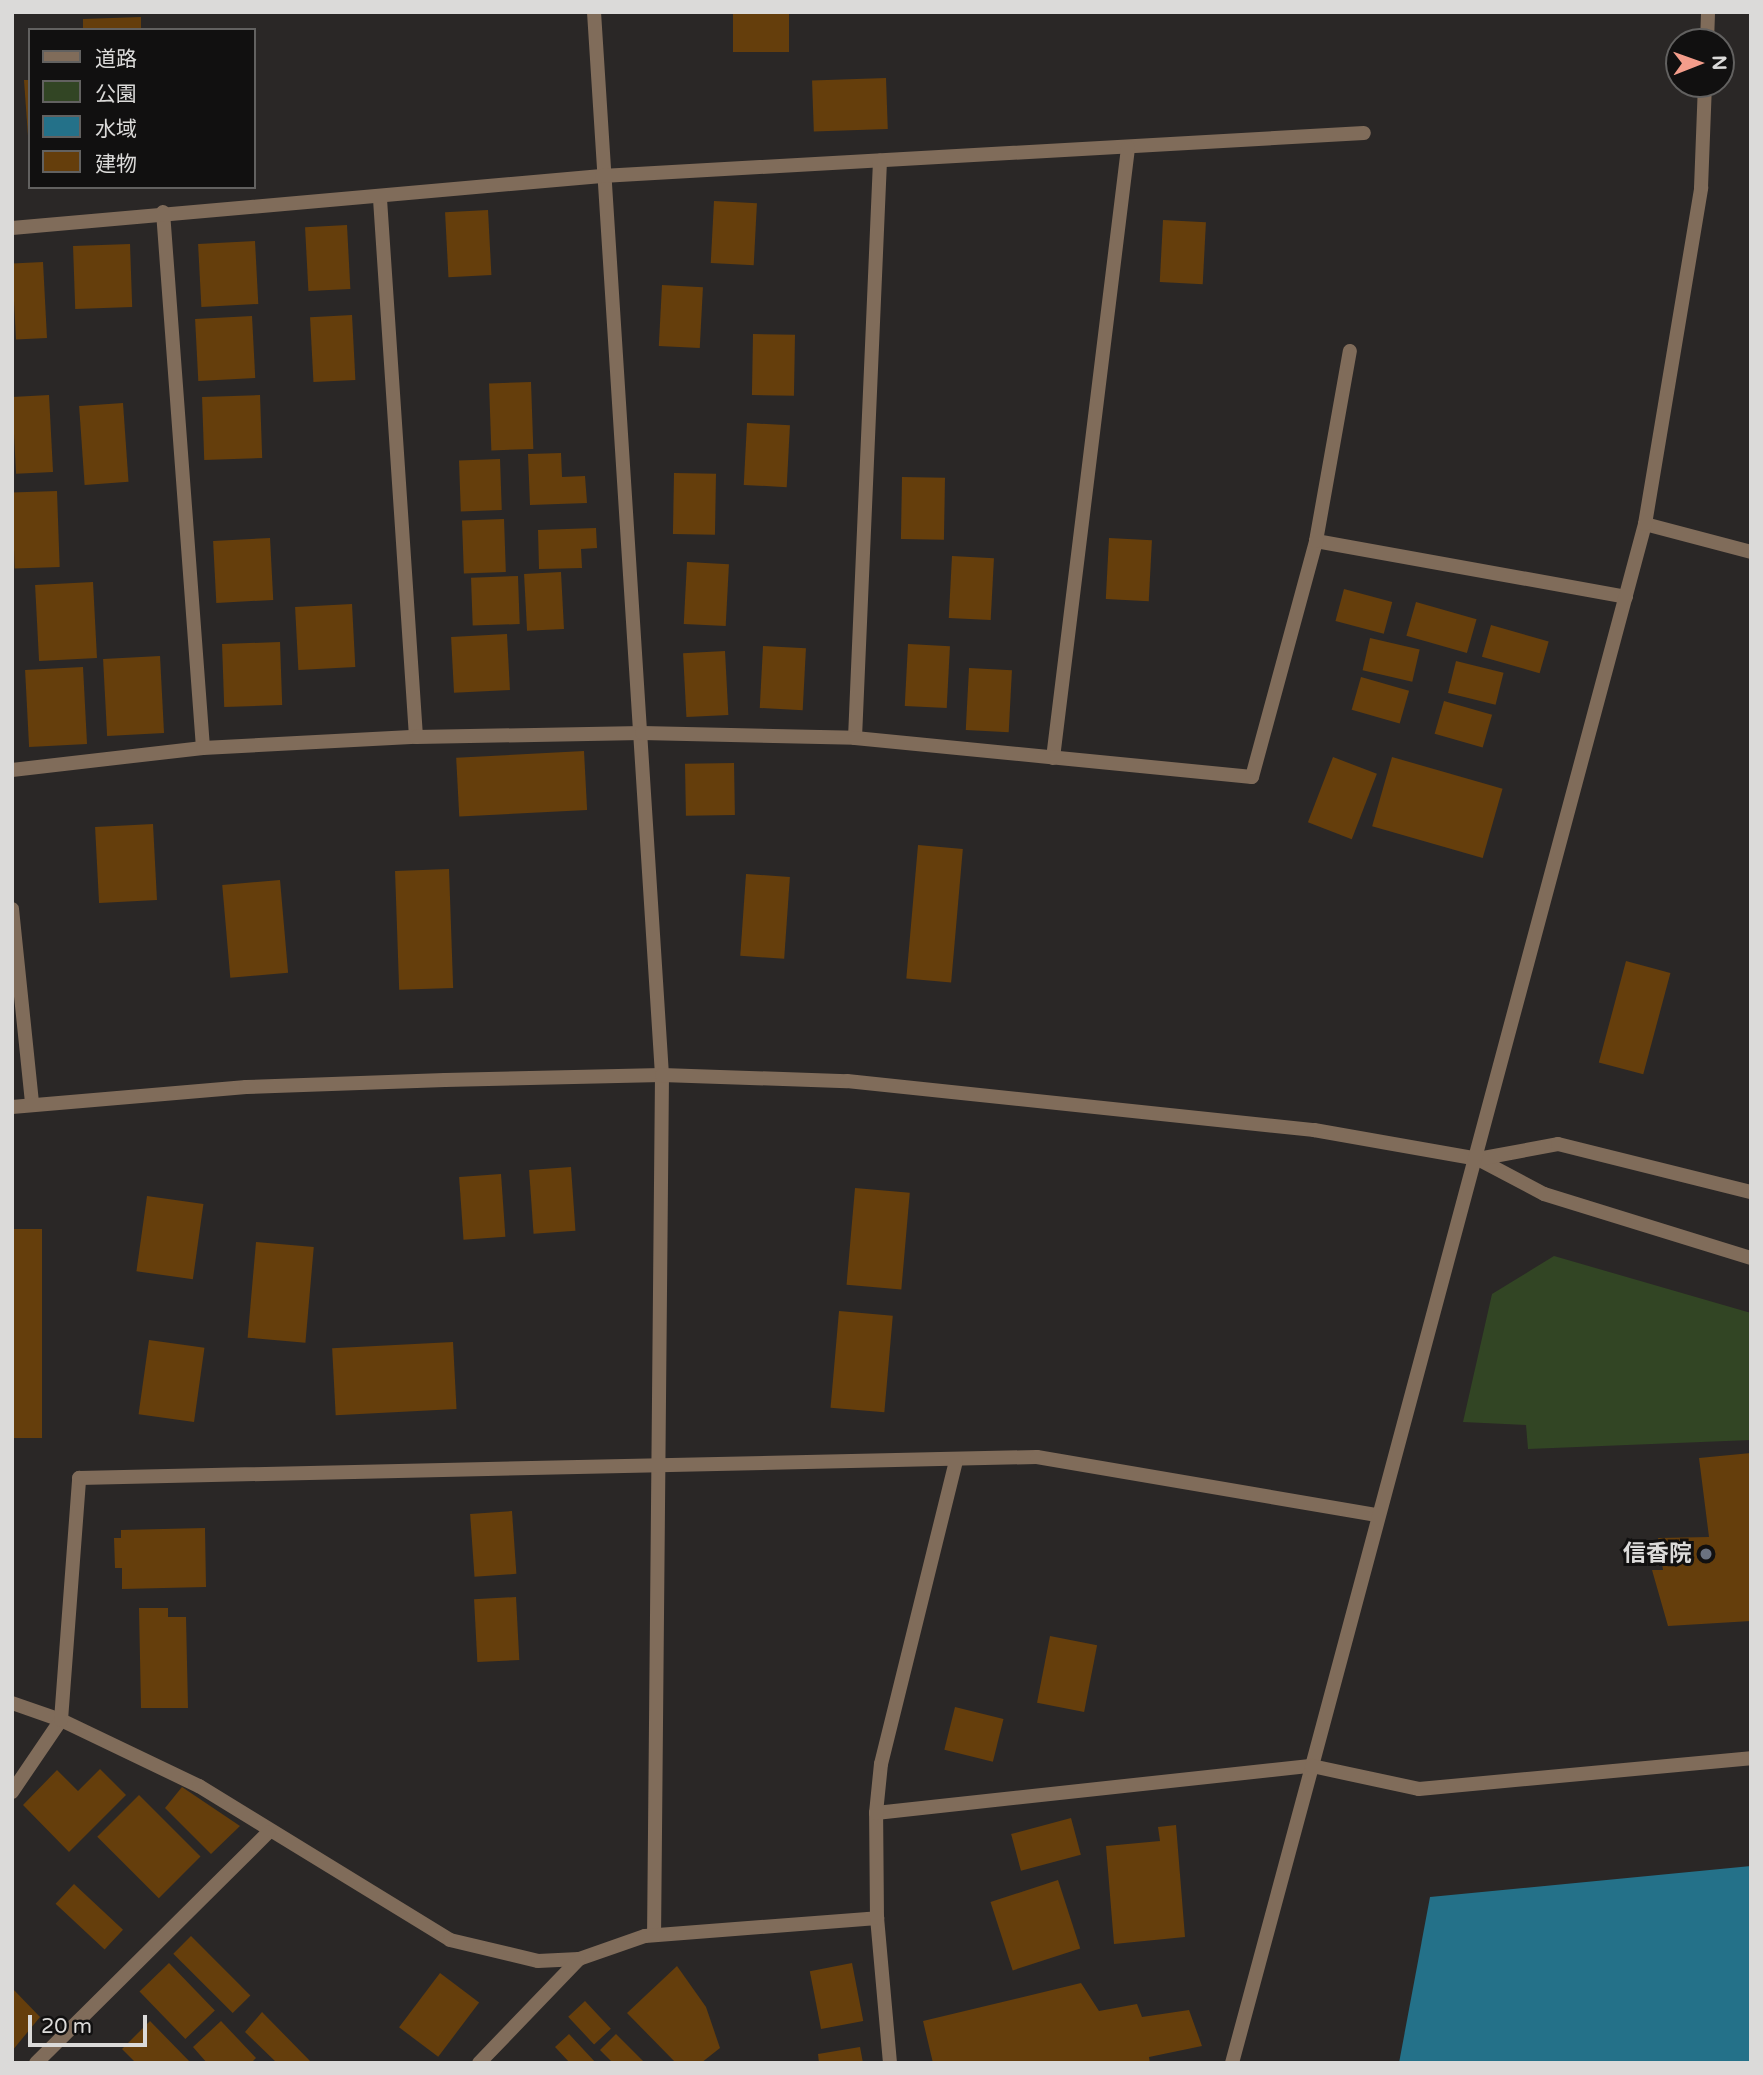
<!DOCTYPE html>
<html>
<head>
<meta charset="utf-8">
<style>
	body { margin:0 }
	#map { position:relative; width:1763px; height:2075px; overflow:hidden; background:#2a2726; font-family:"Varela Round","Noto Sans JP",sans-serif }
	div>[style] { position:absolute }
	[style*='--x'] { left:calc(var(--x)*1px); top:calc(var(--y)*1px); width:calc(var(--w)*1px); rotate:calc(var(--a)*1deg) }
	.green>* { inset:0; background:#324524 }
	.water>* { inset:0; background:#247189 }
	.building>* { inset:0; background:#653e0c; transform-origin:0 0 }
	.minor>* { height:14px; margin:-7px; padding:0 7px; transform-origin:7px; border-radius:7px; background:#806c5a }
	.tertiary>* { height:14px; margin:-7px; padding:0 7px; transform-origin:7px; border-radius:7px; background:#806c5a }
	.dots>* { width:19px; height:19px; translate:-50% -50%; box-sizing:border-box; border:4px solid #111010; border-radius:50% }
	span { translate:-50% -50%; white-space:nowrap; text-align:center; line-height:1.15; -webkit-text-stroke:6px #111010; paint-order:stroke }
	.poi-label { font-size:23px; color:#dbdad9; font-weight:700 }
	.right { translate:-100% -50%; text-align:right }
	.frame { position:absolute; inset:0; border:14px solid #dbdad9; pointer-events:none }
	.legend { position:absolute; left:28px; top:28px; width:228px; height:161px; box-sizing:border-box; background:#111010; border:2px solid #626160; margin:0; padding:9px 12px; list-style:none; font-size:21px; color:#dbdad9 }
	.legend li { display:flex; align-items:center; gap:14px; height:35px }
	.legend b { width:35px; border:2px solid #626160 }
	.north { position:absolute; left:1665px; top:28px; width:70px; height:70px; box-sizing:border-box; background:#111010; border:2px solid #626160; border-radius:50%; rotate:89deg; font-size:19px; font-weight:700; line-height:28px; text-align:center; color:#dbdad9 }
	.north::after { content:''; display:block; margin:auto; width:24px; height:32px; background:#f49d8b; clip-path:polygon(50% 0,100% 100%,50% 72%,0 100%) }
	.scale { position:absolute; left:28px; top:2015px; width:119px; height:32px; box-sizing:border-box; border:4px solid #dbdad9; border-top:0; padding-left:9px; font-size:21px; line-height:24px; white-space:nowrap; color:#dbdad9; -webkit-text-stroke:5px #111010; paint-order:stroke }
</style>
</head>
<body>
<div id="map">
	<div class="green">
		<div style="clip-path:polygon(1554px 1256px,1751px 1313px,1751px 1440px,1528px 1449px,1526px 1425px,1463px 1422px,1492px 1294px)"></div>
	</div>
	<div class="water">
		<div style="clip-path:polygon(1751px 1866px,1751px 2063px,1399px 2063px,1430px 1897px)"></div>
	</div>
	<div class="building">
		<div style="left:733px;top:12px;width:56px;height:40px"></div>
		<div style="clip-path:polygon(141px 17px,141px 30px,83px 30px,83px 19px)"></div>
		<div style="left:886px;top:78px;width:51px;height:74px;rotate:88deg"></div>
		<div style="clip-path:polygon(24px 80px,30px 80px,30px 136px,28px 136px)"></div>
		<div style="left:714px;top:201px;width:43px;height:62px;rotate:3deg"></div>
		<div style="left:488px;top:210px;width:65px;height:43px;rotate:87deg"></div>
		<div style="left:1163px;top:220px;width:43px;height:62px;rotate:3deg"></div>
		<div style="left:347px;top:225px;width:64px;height:42px;rotate:87deg"></div>
		<div style="left:255px;top:241px;width:63px;height:57px;rotate:87deg"></div>
		<div style="left:130px;top:244px;width:63px;height:57px;rotate:88deg"></div>
		<div style="left:43px;top:262px;width:76px;height:31px;rotate:87deg"></div>
		<div style="left:662px;top:285px;width:41px;height:61px;rotate:3deg"></div>
		<div style="left:352px;top:315px;width:65px;height:42px;rotate:87deg"></div>
		<div style="left:252px;top:316px;width:62px;height:57px;rotate:87deg"></div>
		<div style="left:753px;top:334px;width:42px;height:61px;rotate:1deg"></div>
		<div style="left:531px;top:382px;width:67px;height:42px;rotate:88deg"></div>
		<div style="left:49px;top:395px;width:77px;height:37px;rotate:87deg"></div>
		<div style="left:260px;top:395px;width:63px;height:58px;rotate:88deg"></div>
		<div style="left:123px;top:403px;width:79px;height:44px;rotate:86deg"></div>
		<div style="left:747px;top:423px;width:43px;height:62px;rotate:3deg"></div>
		<div style="clip-path:polygon(561px 453px,562px 477px,585px 476px,587px 503px,530px 505px,528px 454px)"></div>
		<div style="left:500px;top:459px;width:51px;height:41px;rotate:88deg"></div>
		<div style="left:674px;top:473px;width:42px;height:61px;rotate:1deg"></div>
		<div style="left:902px;top:477px;width:43px;height:62px;rotate:1deg"></div>
		<div style="left:57px;top:491px;width:76px;height:45px;rotate:88deg"></div>
		<div style="left:504px;top:519px;width:53px;height:42px;rotate:88deg"></div>
		<div style="clip-path:polygon(596px 528px,597px 548px,581px 549px,582px 568px,539px 569px,538px 530px)"></div>
		<div style="left:270px;top:538px;width:62px;height:57px;rotate:87deg"></div>
		<div style="left:1109px;top:538px;width:43px;height:61px;rotate:3deg"></div>
		<div style="left:952px;top:556px;width:42px;height:62px;rotate:3deg"></div>
		<div style="left:687px;top:562px;width:42px;height:62px;rotate:3deg"></div>
		<div style="left:561px;top:572px;width:57px;height:37px;rotate:87deg"></div>
		<div style="left:518px;top:576px;width:48px;height:47px;rotate:88deg"></div>
		<div style="left:93px;top:582px;width:76px;height:58px;rotate:87deg"></div>
		<div style="left:1344px;top:589px;width:50px;height:33px;rotate:15deg"></div>
		<div style="left:1416px;top:602px;width:63px;height:35px;rotate:16deg"></div>
		<div style="left:352px;top:604px;width:63px;height:57px;rotate:87deg"></div>
		<div style="left:1491px;top:625px;width:60px;height:33px;rotate:16deg"></div>
		<div style="left:507px;top:634px;width:56px;height:56px;rotate:87deg"></div>
		<div style="left:1370px;top:638px;width:51px;height:33px;rotate:13deg"></div>
		<div style="left:280px;top:642px;width:63px;height:58px;rotate:88deg"></div>
		<div style="left:908px;top:644px;width:42px;height:62px;rotate:3deg"></div>
		<div style="left:763px;top:646px;width:43px;height:62px;rotate:3deg"></div>
		<div style="left:725px;top:651px;width:64px;height:42px;rotate:87deg"></div>
		<div style="left:160px;top:656px;width:77px;height:57px;rotate:87deg"></div>
		<div style="left:1456px;top:661px;width:49px;height:33px;rotate:14deg"></div>
		<div style="left:83px;top:667px;width:77px;height:58px;rotate:87deg"></div>
		<div style="left:969px;top:668px;width:43px;height:62px;rotate:3deg"></div>
		<div style="left:1361px;top:677px;width:50px;height:34px;rotate:16deg"></div>
		<div style="left:1444px;top:701px;width:50px;height:34px;rotate:16deg"></div>
		<div style="left:584px;top:751px;width:59px;height:128px;rotate:87deg"></div>
		<div style="left:1333px;top:757px;width:47px;height:70px;rotate:21deg"></div>
		<div style="left:1392px;top:757px;width:115px;height:72px;rotate:16deg"></div>
		<div style="left:734px;top:763px;width:52px;height:49px;rotate:89deg"></div>
		<div style="left:153px;top:824px;width:76px;height:58px;rotate:87deg"></div>
		<div style="left:918px;top:845px;width:45px;height:134px;rotate:5deg"></div>
		<div style="left:449px;top:869px;width:119px;height:54px;rotate:88deg"></div>
		<div style="left:746px;top:874px;width:44px;height:82px;rotate:4deg"></div>
		<div style="left:280px;top:880px;width:93px;height:58px;rotate:85deg"></div>
		<div style="left:1626px;top:961px;width:46px;height:105px;rotate:15deg"></div>
		<div style="left:571px;top:1167px;width:64px;height:42px;rotate:86deg"></div>
		<div style="left:501px;top:1174px;width:63px;height:42px;rotate:86deg"></div>
		<div style="left:855px;top:1188px;width:55px;height:97px;rotate:5deg"></div>
		<div style="left:147px;top:1196px;width:57px;height:76px;rotate:8deg"></div>
		<div style="left:12px;top:1229px;width:30px;height:209px"></div>
		<div style="left:256px;top:1242px;width:58px;height:96px;rotate:5deg"></div>
		<div style="left:839px;top:1311px;width:54px;height:97px;rotate:5deg"></div>
		<div style="left:149px;top:1340px;width:56px;height:75px;rotate:8deg"></div>
		<div style="left:453px;top:1342px;width:67px;height:121px;rotate:87deg"></div>
		<div style="clip-path:polygon(1751px 1453px,1751px 1621px,1668px 1626px,1652px 1570px,1663px 1570px,1658px 1538px,1709px 1537px,1699px 1458px)"></div>
		<div style="left:512px;top:1511px;width:63px;height:42px;rotate:86deg"></div>
		<div style="clip-path:polygon(205px 1528px,206px 1587px,122px 1589px,122px 1568px,115px 1568px,114px 1538px,121px 1538px,121px 1530px)"></div>
		<div style="left:516px;top:1597px;width:63px;height:42px;rotate:87deg"></div>
		<div style="clip-path:polygon(139px 1608px,168px 1608px,168px 1617px,186px 1617px,188px 1708px,141px 1708px)"></div>
		<div style="left:1050px;top:1636px;width:48px;height:68px;rotate:11deg"></div>
		<div style="left:955px;top:1707px;width:50px;height:44px;rotate:14deg"></div>
		<div style="clip-path:polygon(100px 1769px,126px 1795px,69px 1852px,23px 1805px,57px 1770px,78px 1791px)"></div>
		<div style="clip-path:polygon(182px 1787px,240px 1826px,211px 1854px,165px 1808px)"></div>
		<div style="left:139px;top:1795px;width:87px;height:59px;rotate:45deg"></div>
		<div style="left:1071px;top:1818px;width:38px;height:62px;rotate:75deg"></div>
		<div style="clip-path:polygon(1176px 1825px,1185px 1937px,1114px 1944px,1106px 1846px,1160px 1841px,1158px 1827px)"></div>
		<div style="left:1058px;top:1880px;width:72px;height:71px;rotate:72deg"></div>
		<div style="left:74px;top:1884px;width:67px;height:27px;rotate:43deg"></div>
		<div style="left:191px;top:1936px;width:84px;height:25px;rotate:45deg"></div>
		<div style="left:169px;top:1963px;width:66px;height:41px;rotate:46deg"></div>
		<div style="left:852px;top:1963px;width:59px;height:43px;rotate:79deg"></div>
		<div style="clip-path:polygon(677px 1966px,706px 2007px,720px 2048px,701px 2063px,676px 2063px,627px 2013px)"></div>
		<div style="left:440px;top:1973px;width:49px;height:68px;rotate:37deg"></div>
		<div style="clip-path:polygon(1081px 1983px,1099px 2011px,1137px 2004px,1142px 2017px,1189px 2010px,1202px 2046px,1149px 2057px,1150px 2063px,933px 2063px,923px 2021px)"></div>
		<div style="clip-path:polygon(12px 1988px,40px 2017px,12px 2051px)"></div>
		<div style="left:585px;top:2001px;width:38px;height:23px;rotate:47deg"></div>
		<div style="clip-path:polygon(262px 2012px,312px 2063px,277px 2063px,245px 2032px)"></div>
		<div style="clip-path:polygon(150px 2021px,191px 2063px,136px 2063px,122px 2049px)"></div>
		<div style="clip-path:polygon(221px 2021px,256px 2058px,251px 2063px,207px 2063px,193px 2047px)"></div>
		<div style="clip-path:polygon(569px 2034px,596px 2063px,570px 2063px,555px 2047px)"></div>
		<div style="clip-path:polygon(616px 2034px,643px 2061px,642px 2063px,613px 2063px,600px 2050px)"></div>
		<div style="clip-path:polygon(860px 2047px,863px 2063px,819px 2063px,818px 2054px)"></div>
	</div>
	<div class="minor">
		<div style="--x:594;--y:12;--w:1065;--a:86.34"></div>
		<div style="--x:662;--y:1075;--w:860;--a:90.53"></div>
		<div style="--x:380;--y:199;--w:539;--a:86.17"></div>
		<div style="--x:163;--y:212;--w:537;--a:85.73"></div>
		<div style="--x:12;--y:228;--w:592;--a:-5.04"></div>
		<div style="--x:602;--y:176;--w:763;--a:-3.23"></div>
		<div style="--x:1645;--y:524;--w:110;--a:14.8"></div>
		<div style="--x:1316;--y:541;--w:315;--a:10.2"></div>
		<div style="--x:855;--y:738;--w:578;--a:-87.52"></div>
		<div style="--x:1053;--y:758;--w:615;--a:-82.99"></div>
		<div style="--x:12;--y:770;--w:192;--a:-6.6"></div>
		<div style="--x:203;--y:748;--w:213;--a:-3"></div>
		<div style="--x:416;--y:737;--w:226;--a:-1"></div>
		<div style="--x:642;--y:733;--w:213;--a:1.3"></div>
		<div style="--x:855;--y:738;--w:399;--a:5.6"></div>
		<div style="--x:1252;--y:777;--w:245;--a:-74.8"></div>
		<div style="--x:1316;--y:541;--w:193;--a:-79.9"></div>
		<div style="--x:12;--y:909;--w:196;--a:84.1"></div>
		<div style="--x:12;--y:1703;--w:52;--a:19.1"></div>
		<div style="--x:61;--y:1720;--w:153;--a:25.6"></div>
		<div style="--x:199;--y:1786;--w:294;--a:31.5"></div>
		<div style="--x:450;--y:1940;--w:90;--a:13.4"></div>
		<div style="--x:538;--y:1961;--w:41;--a:-2.8"></div>
		<div style="--x:579;--y:1959;--w:70;--a:-19.2"></div>
		<div style="--x:645;--y:1936;--w:233;--a:-4.4"></div>
		<div style="--x:12;--y:1792;--w:87;--a:-55.8"></div>
		<div style="--x:61;--y:1720;--w:243;--a:-85.7"></div>
		<div style="--x:79;--y:1478;--w:958;--a:-1.26"></div>
		<div style="--x:1037;--y:1457;--w:345;--a:9.7"></div>
		<div style="--x:876;--y:1813;--w:439;--a:-6.2"></div>
		<div style="--x:36;--y:2063;--w:328;--a:-44.8"></div>
		<div style="--x:479;--y:2063;--w:144;--a:-46.1"></div>
		<div style="--x:890;--y:2063;--w:146;--a:-95.1"></div>
		<div style="--x:877;--y:1918;--w:105;--a:-90.5"></div>
		<div style="--x:876;--y:1813;--w:49;--a:-84.2"></div>
		<div style="--x:881;--y:1764;--w:312;--a:-76.1"></div>
	</div>
	<div class="tertiary">
		<div style="--x:1707;--y:42;--w:30;--a:-88"></div>
		<div style="--x:12;--y:1107;--w:235;--a:-4.9"></div>
		<div style="--x:246;--y:1087;--w:199;--a:-2"></div>
		<div style="--x:445;--y:1080;--w:217;--a:-1.3"></div>
		<div style="--x:662;--y:1075;--w:185;--a:1.9"></div>
		<div style="--x:847;--y:1081;--w:470;--a:6"></div>
		<div style="--x:1314;--y:1130;--w:167;--a:10"></div>
		<div style="--x:1478;--y:1159;--w:75;--a:27.9"></div>
		<div style="--x:1544;--y:1194;--w:217;--a:17.2"></div>
		<div style="--x:1478;--y:1159;--w:81;--a:-10.6"></div>
		<div style="--x:1558;--y:1144;--w:199;--a:14"></div>
		<div style="--x:1312;--y:1766;--w:1286;--a:-74.99"></div>
		<div style="--x:1645;--y:524;--w:341;--a:-80.5"></div>
		<div style="--x:1701;--y:188;--w:104;--a:-87.8"></div>
		<div style="--x:1232;--y:2063;--w:308;--a:-74.9"></div>
		<div style="--x:1312;--y:1766;--w:109;--a:12.1"></div>
		<div style="--x:1419;--y:1789;--w:333;--a:-5.3"></div>
	</div>
	<div class="dots">
		<div style="left:1706px;top:1554px;background:#6b7280"></div>
	</div>
	<div class="poi-label">
		<span class="right" style="left:1692px;top:1554px">信香院</span>
	</div>
	<div class="frame"></div>
	<ul class="legend">
	<li><b style="height:9px;background:#806c5a"></b>道路</li>
	<li><b style="height:19px;background:#324524"></b>公園</li>
	<li><b style="height:19px;background:#247189"></b>水域</li>
	<li><b style="height:19px;background:#653e0c"></b>建物</li>
	</ul>
	<div class="north">N</div>
	<div class="scale">20 m</div>
</div>
</body>
</html>
